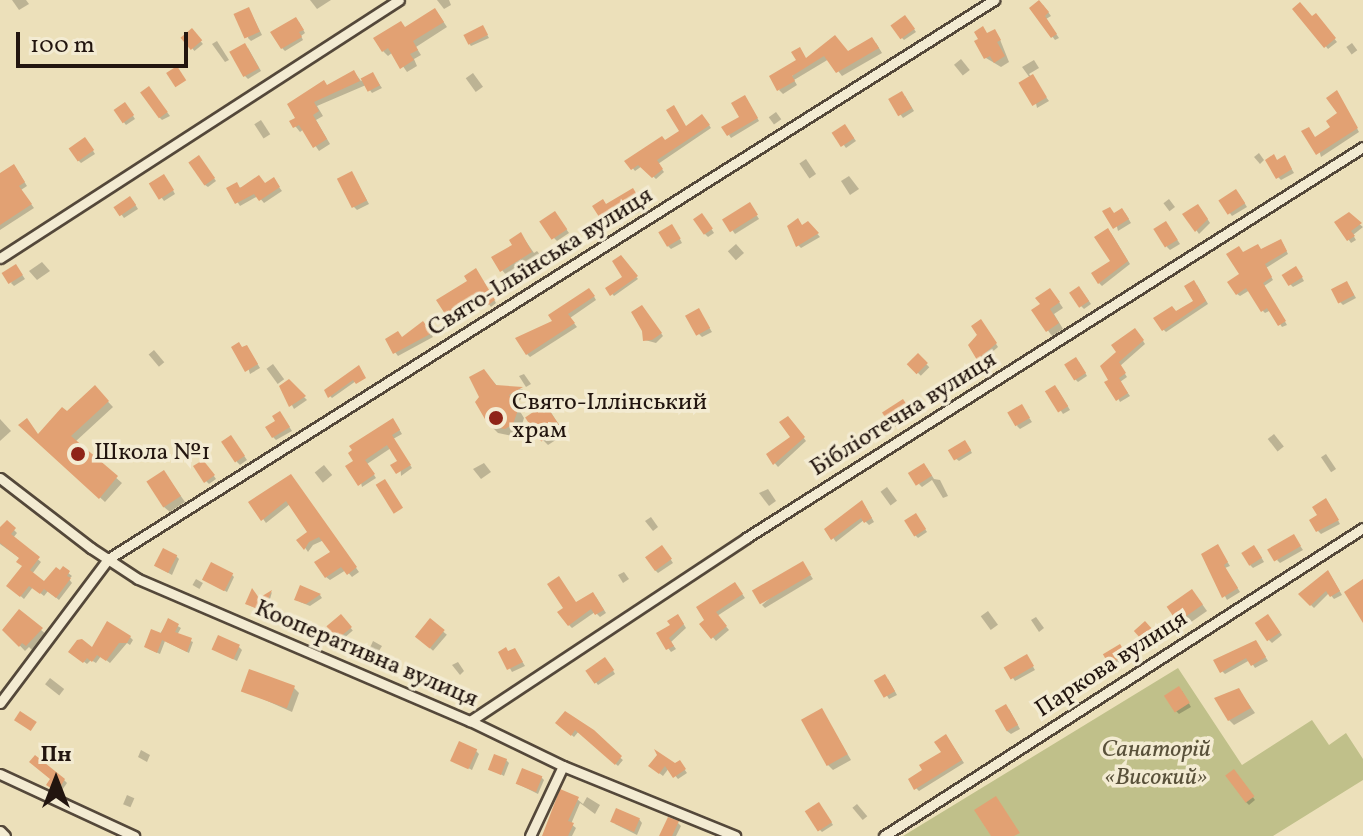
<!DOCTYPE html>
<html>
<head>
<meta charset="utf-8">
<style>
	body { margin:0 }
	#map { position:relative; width:1363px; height:836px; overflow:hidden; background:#ece0ba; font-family:Vollkorn,serif }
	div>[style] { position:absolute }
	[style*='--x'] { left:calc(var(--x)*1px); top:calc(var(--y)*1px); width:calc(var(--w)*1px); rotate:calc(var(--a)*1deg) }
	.green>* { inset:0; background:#c0c08a }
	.shadow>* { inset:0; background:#0003; transform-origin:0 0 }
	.building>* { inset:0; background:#e2a173; transform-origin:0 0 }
	.roads { filter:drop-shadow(2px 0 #54483a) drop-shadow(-2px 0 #54483a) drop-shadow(0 2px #54483a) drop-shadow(0 -2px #54483a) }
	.street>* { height:9px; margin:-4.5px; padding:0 4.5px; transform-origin:4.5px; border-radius:4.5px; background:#f3ebd2 }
	.dots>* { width:22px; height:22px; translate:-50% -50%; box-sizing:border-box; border:4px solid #f3ebd2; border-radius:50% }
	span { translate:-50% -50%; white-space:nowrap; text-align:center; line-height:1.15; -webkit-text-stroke:7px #f3ebd2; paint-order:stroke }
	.street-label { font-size:24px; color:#22150f }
	.poi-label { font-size:24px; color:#22150f }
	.left { translate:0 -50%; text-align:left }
	.park-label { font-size:24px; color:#59513a; font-style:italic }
	.north { position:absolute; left:16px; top:740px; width:80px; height:80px; -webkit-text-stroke:6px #f3ebd2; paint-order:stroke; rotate:0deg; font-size:22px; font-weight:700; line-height:32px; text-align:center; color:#22150f }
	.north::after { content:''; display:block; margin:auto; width:28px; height:36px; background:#22150f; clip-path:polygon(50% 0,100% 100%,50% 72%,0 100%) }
	.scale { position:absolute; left:16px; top:32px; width:172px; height:36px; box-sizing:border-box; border:4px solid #22150f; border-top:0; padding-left:10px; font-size:24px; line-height:28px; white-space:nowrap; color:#22150f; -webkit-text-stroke:6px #f3ebd2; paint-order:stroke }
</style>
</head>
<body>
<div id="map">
	<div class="green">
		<div style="clip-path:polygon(1178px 668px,1242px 765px,1312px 720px,1329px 745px,1346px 733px,1363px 759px,1363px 780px,1273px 836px,903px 836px)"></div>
	</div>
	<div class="shadow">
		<div style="clip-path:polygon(12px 0,26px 0,29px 4px,19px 10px)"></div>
		<div style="clip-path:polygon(310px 0,331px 0,317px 9px)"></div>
		<div style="clip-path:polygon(437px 0,449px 0,451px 5px,444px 9px)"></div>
		<div style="clip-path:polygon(1043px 5px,1051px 16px,1046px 19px,1059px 38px,1055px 40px,1031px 8px)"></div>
		<div style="clip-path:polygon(1295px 9px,1313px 19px,1316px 16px,1337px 42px,1328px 49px)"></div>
		<div style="clip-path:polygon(251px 13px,262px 35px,251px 41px,248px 38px)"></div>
		<div style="clip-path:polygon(439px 15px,447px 27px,416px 47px,421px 55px,414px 59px,417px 66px,407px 72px,393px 52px,388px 56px,383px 51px,406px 29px)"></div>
		<div style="clip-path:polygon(908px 20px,916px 32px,904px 40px,901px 37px)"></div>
		<div style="clip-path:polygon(299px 22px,305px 33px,301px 36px,303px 40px,285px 51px,282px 48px)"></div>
		<div style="clip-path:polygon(483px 27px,489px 38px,471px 46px,468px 42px)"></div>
		<div style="left:192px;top:31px;width:17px;height:11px;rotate:50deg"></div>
		<div style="clip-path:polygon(989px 35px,999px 37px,1009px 62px,1001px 67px,986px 58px)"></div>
		<div style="clip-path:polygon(835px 37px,848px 53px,876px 43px,882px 53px,842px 76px,829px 59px,794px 80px,797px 85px,783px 94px,779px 90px,807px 60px)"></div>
		<div style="clip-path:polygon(217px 41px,229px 60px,225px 62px,212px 44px)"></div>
		<div style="left:1352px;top:43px;width:9px;height:7px;rotate:54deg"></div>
		<div style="clip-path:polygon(248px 48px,261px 71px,248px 79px,245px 76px)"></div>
		<div style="left:961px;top:59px;width:14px;height:9px;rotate:51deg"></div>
		<div style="clip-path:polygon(1034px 60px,1039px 68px,1029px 74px,1049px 101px,1037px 108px,1030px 78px,1022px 67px)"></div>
		<div style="clip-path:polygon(354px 72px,361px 81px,373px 75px,382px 88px,372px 93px,366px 85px,317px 106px,323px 116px,316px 120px,330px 144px,319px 151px,304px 129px,300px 132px,292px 122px,328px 86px)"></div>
		<div style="left:473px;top:73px;width:17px;height:9px;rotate:54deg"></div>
		<div style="clip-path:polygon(152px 92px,170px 116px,162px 120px,159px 117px)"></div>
		<div style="clip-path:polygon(905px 96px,914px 111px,903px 118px,890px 100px)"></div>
		<div style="clip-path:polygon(1339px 96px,1359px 132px,1321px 157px,1316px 139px,1332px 128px,1340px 114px)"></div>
		<div style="clip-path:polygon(747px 100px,759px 121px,731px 138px,729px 135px,742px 118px)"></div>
		<div style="clip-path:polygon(128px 108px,135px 119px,126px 125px,115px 111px)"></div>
		<div style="left:776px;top:112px;width:9px;height:9px;rotate:54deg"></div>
		<div style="clip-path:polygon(705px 119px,711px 128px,658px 164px,664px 172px,656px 179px,642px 166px,635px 171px,627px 161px)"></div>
		<div style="left:261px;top:120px;width:17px;height:8px;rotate:57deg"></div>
		<div style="clip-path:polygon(848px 130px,856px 141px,846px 148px,835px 133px)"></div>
		<div style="clip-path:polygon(88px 143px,95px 154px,81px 163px,78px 160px)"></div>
		<div style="clip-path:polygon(1259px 153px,1264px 160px,1260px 164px,1254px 157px)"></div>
		<div style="left:806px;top:159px;width:18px;height:8px;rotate:56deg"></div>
		<div style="clip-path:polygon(201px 160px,216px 181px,208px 187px,205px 185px)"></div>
		<div style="clip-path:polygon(1287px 161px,1294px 173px,1281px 180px,1278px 177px)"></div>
		<div style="clip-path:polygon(17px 170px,27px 186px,21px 190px,34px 208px,0 230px,0 185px)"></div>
		<div style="clip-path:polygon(849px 176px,859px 189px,850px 195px,841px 181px)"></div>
		<div style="clip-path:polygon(354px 177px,369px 204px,357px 210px,354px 207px)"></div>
		<div style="clip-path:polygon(167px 180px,175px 194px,164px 201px,152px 184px)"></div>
		<div style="clip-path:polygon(276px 183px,282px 191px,264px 203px,258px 196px,240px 206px,229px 189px)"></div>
		<div style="clip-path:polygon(636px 193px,645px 209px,609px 228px,607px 205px)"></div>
		<div style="clip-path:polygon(1239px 194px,1247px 207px,1232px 216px,1221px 201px)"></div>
		<div style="left:1169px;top:199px;width:10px;height:7px;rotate:53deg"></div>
		<div style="clip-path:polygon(133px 201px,138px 209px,124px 218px,116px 207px)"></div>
		<div style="clip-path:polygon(752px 208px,759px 219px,735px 234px,725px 220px)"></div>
		<div style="clip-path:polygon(1201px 209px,1210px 223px,1199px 234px,1185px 214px)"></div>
		<div style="clip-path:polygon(1125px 213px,1131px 223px,1118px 231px,1114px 215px)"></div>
		<div style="clip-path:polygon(1348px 215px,1363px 227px,1353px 235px,1356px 240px,1351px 243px,1337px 223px)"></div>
		<div style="clip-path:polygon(557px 216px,569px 233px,557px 241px,554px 238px)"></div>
		<div style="clip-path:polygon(705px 219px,714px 233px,708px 237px,705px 234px)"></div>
		<div style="clip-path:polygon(808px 223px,820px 237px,801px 248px,798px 245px,803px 227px)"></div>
		<div style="clip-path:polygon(1169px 227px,1180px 244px,1170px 250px,1167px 247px)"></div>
		<div style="clip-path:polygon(675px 230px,682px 243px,671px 249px,668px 246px)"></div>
		<div style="clip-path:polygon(1111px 233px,1130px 264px,1102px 286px,1099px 283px,1112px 262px)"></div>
		<div style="clip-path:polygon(525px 240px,534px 253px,537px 251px,545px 261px,539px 265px,534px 259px,507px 276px,502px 270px)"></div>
		<div style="left:736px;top:244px;width:12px;height:11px;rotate:48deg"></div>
		<div style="clip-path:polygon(1283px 244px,1288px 254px,1266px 268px,1273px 280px,1264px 286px,1287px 325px,1282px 327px,1271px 310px,1265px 313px,1263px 311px,1250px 290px,1240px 296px,1237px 294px,1244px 254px)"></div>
		<div style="clip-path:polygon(621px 258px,638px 279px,614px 296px,608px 289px,625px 278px)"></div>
		<div style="clip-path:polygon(42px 262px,50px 271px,37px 280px,29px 271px)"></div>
		<div style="clip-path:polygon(19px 270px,25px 279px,14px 286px,11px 283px)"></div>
		<div style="clip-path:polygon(1299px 272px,1304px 281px,1293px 287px,1290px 284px)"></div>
		<div style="clip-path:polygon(478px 273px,496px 303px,491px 307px,481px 294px,451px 318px,448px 315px)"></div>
		<div style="clip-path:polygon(1197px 285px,1208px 304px,1166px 332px,1163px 329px,1176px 313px,1195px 301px)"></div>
		<div style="clip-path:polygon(1349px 286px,1356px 298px,1343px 305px,1340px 302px)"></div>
		<div style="clip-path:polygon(1082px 291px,1091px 304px,1084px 309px,1081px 306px)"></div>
		<div style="clip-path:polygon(592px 293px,596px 300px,570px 318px,577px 327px,530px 357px,527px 354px,518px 339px,555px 321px)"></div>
		<div style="clip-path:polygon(1055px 296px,1063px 308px,1054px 314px,1063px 329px,1052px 336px,1034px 311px)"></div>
		<div style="clip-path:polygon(645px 311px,663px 336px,656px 343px,645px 340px)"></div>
		<div style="clip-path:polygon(701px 314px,712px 332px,702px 337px,699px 334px)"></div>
		<div style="clip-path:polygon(984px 325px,998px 347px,982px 361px,970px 345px)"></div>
		<div style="clip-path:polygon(426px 327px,433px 337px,398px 356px,395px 352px,402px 339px)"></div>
		<div style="clip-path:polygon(1138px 333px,1145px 344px,1120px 366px,1127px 377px,1120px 382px,1130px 396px,1120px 402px,1102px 366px)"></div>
		<div style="clip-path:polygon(242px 347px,249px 350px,260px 368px,250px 374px)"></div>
		<div style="left:154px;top:350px;width:16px;height:7px;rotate:50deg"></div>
		<div style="left:918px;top:356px;width:16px;height:12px;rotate:45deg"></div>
		<div style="clip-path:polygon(1079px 362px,1087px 376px,1078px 382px,1075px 379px)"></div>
		<div style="left:273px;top:364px;width:19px;height:8px;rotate:54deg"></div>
		<div style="clip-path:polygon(359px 367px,356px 381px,332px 398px,330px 396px)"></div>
		<div style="clip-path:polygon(484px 371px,498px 387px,522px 389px,528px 395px,515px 403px,524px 418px,520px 431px,513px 436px,498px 433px,490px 425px,481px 397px)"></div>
		<div style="clip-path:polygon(524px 374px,531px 384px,526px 387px,519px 376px)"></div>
		<div style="clip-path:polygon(289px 382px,307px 400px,294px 409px,282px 386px)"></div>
		<div style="clip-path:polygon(95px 388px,113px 407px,75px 442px,122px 483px,105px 502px,21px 425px,39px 436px)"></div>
		<div style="clip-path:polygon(1058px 390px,1070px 410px,1063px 414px,1048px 391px)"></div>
		<div style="clip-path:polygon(906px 405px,913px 417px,895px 427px,892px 424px)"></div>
		<div style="clip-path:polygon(1024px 410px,1032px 422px,1020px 429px,1017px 426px)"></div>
		<div style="clip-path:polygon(550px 411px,565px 434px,548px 445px,543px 440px)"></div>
		<div style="clip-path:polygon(283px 417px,292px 431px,276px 440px,273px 437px,277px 422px)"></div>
		<div style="clip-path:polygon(0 419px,11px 431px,0 441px)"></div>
		<div style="clip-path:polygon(791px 421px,806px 441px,778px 467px,768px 455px,793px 437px)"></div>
		<div style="clip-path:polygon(396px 424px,402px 434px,393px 439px,412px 468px,401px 476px,400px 461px,391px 448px,367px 464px,376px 478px,362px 487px,356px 462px)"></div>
		<div style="left:1274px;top:434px;width:16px;height:8px;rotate:52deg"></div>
		<div style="clip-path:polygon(234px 441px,247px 460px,240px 465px,237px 462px)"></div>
		<div style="clip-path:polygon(968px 446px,972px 453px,959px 461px,955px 458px)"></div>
		<div style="left:1326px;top:454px;width:18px;height:6px;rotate:56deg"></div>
		<div style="clip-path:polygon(484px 463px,491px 472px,481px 479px,473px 469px)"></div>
		<div style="clip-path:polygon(206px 465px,216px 479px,209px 484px,206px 481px)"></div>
		<div style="left:324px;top:465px;width:13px;height:12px;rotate:51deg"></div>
		<div style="clip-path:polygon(927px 468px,934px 479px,940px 480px,948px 496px,943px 498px,932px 480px,922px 487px,919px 484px)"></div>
		<div style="clip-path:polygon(164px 472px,185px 502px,170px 512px,164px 507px)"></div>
		<div style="clip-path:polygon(294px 480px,359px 572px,352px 577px,346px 570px,330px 580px,326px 577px,333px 553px,324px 540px,313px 545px,308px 552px,306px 549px,299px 540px,310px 533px,290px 504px,266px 523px,251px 502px)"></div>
		<div style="left:887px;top:487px;width:17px;height:8px;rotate:54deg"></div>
		<div style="clip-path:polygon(768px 489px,776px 501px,769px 506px,759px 493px)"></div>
		<div style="clip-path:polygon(1329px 504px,1340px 524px,1321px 534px,1318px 531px,1320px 516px)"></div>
		<div style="clip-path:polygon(865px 506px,874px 522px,869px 525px,864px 520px,836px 542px,827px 529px)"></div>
		<div style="clip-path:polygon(651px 517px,658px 527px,653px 531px,645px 521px)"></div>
		<div style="clip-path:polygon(919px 519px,927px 532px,918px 538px,915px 535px)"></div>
		<div style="clip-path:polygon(7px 523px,17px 533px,13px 538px,41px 562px,32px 574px,44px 584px,63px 569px,72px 576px,69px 579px,72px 583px,59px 600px,48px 591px,44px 596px,33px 587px,24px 599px,9px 586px,25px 567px,21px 559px,0 544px,0 528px)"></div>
		<div style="clip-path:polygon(1296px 540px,1303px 550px,1280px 563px,1277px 560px)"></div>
		<div style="clip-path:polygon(1220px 550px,1230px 566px,1225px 568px,1240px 592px,1227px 600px,1203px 555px)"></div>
		<div style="clip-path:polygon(1257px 550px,1264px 562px,1253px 568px,1250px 565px)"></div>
		<div style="clip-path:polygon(665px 551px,673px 563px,658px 573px,655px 570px)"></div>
		<div style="clip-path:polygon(176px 556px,179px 559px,172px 575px,156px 566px)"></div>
		<div style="clip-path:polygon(805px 567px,813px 579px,765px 608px,762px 605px)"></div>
		<div style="clip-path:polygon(624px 572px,629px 579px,623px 583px,618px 575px)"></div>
		<div style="clip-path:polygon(231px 574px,234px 577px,227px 592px,208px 582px)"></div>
		<div style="clip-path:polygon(1331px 576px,1342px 595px,1334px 599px,1329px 593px,1314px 608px,1301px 595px)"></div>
		<div style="left:196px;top:579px;width:8px;height:7px;rotate:30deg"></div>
		<div style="clip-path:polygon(301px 588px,320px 595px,322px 598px,310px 606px,300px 602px,297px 599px)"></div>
		<div style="clip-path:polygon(738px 588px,745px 598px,717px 616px,729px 630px,716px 641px,702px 624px)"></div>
		<div style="clip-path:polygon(272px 592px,266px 613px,251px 606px)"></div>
		<div style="clip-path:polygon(596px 597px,606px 613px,600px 617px,595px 612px,572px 628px,569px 625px,577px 604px)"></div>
		<div style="clip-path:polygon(1197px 597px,1207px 611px,1184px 627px,1179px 621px)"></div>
		<div style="left:988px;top:611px;width:17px;height:9px;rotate:54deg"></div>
		<div style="clip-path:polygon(20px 612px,47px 635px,32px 650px,29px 647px,25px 651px,5px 630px)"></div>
		<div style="left:341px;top:617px;width:18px;height:16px;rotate:49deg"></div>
		<div style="clip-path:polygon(1036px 617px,1044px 628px,1039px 632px,1031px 620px)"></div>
		<div style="clip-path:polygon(681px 620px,686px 628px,671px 642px,676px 649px,671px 652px,658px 634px)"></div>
		<div style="clip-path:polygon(1271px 620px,1282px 635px,1272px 643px,1269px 640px)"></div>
		<div style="clip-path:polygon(169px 621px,181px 628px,177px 635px,193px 642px,189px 653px,165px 641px,160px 654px,149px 649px)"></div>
		<div style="left:431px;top:621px;width:21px;height:21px;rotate:41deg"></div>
		<div style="left:1145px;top:624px;width:16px;height:11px;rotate:45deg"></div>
		<div style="clip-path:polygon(130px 637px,133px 640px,130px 645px,127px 643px,110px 663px,101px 656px,96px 663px,91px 660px,87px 664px,74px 654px)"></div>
		<div style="clip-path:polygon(373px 641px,382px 646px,377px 654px,369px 650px)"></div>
		<div style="clip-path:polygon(1258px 645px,1268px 661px,1255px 668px,1250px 660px,1225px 674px,1222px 671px)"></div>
		<div style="clip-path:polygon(239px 647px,242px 650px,237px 661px,214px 649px)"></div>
		<div style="clip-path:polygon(515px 650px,525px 666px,512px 672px,501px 653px)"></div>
		<div style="clip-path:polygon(1123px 650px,1128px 658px,1113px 667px,1110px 664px)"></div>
		<div style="clip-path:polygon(1029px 660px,1035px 670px,1015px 681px,1006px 668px)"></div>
		<div style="clip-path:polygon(458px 662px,464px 671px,460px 675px,452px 665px)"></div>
		<div style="clip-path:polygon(608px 662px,615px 674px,598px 685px,587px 670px)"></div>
		<div style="clip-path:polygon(1092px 672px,1096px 679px,1088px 683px,1083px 676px)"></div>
		<div style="left:50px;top:678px;width:18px;height:8px;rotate:38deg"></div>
		<div style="clip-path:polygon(888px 679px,897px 695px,889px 699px,877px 680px)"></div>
		<div style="clip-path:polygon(294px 688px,299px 693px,292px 712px,243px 690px)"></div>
		<div style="clip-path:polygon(1239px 690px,1255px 713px,1234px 725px,1229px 720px)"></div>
		<div style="clip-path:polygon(1182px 691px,1191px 707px,1179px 714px,1176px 711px)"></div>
		<div style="clip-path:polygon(1009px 709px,1020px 729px,1011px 734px,1007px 731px)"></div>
		<div style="clip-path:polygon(822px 711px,851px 760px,833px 770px,828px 765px)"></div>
		<div style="clip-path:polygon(566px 714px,623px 760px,618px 766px,579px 731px,574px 737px,558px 723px)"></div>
		<div style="clip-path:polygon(949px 740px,964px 763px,919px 791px,916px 788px,944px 752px)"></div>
		<div style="clip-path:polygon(141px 750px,150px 755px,147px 762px,138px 757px)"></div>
		<div style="clip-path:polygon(476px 751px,479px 754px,472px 770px,453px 760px)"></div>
		<div style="clip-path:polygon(659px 754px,675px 766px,682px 766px,687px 773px,678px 779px,669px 768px,663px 776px,654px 769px)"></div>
		<div style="clip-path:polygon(506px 760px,509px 763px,504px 776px,491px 769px)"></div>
		<div style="clip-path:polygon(1237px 775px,1255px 800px,1249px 805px,1246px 802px)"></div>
		<div style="clip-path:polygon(541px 777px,544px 780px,538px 794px,518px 784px)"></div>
		<div style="clip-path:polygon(64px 780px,67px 783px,60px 793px,51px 788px)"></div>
		<div style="left:127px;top:795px;width:8px;height:10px;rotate:23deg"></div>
		<div style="clip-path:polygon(587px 797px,600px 805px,595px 814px,580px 803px,571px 824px,576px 828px,572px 836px,544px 836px,577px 799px,583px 804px)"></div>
		<div style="left:857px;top:804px;width:16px;height:6px;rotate:50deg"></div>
		<div style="clip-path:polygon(822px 808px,833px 825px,822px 832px,819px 829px)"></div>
		<div style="clip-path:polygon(639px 819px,642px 823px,637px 835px,615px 824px)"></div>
		<div style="clip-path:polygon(678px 823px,681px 826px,676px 836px,661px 836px)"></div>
	</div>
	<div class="building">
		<div style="clip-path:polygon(1039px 0,1049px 12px,1045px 16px,1057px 34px,1051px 38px,1029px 8px)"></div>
		<div style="clip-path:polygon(1300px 2px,1312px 16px,1316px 13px,1336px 38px,1324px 48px,1292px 9px)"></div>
		<div style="left:249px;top:7px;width:27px;height:17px;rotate:66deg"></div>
		<div style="clip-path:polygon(435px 8px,444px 22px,413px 41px,418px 50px,410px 54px,414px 60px,400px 69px,388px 48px,382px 52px,373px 38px,401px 21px,405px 27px)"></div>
		<div style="left:905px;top:15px;width:17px;height:18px;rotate:54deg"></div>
		<div style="clip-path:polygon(296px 17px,304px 30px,299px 32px,302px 37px,281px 49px,270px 32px)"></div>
		<div style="left:483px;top:25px;width:11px;height:22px;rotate:63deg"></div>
		<div style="clip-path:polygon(983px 26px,987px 33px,995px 29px,1001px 40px,997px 42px,1005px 56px,994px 63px,990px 56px,984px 59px,974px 41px,978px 39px,974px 32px)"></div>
		<div style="left:192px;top:28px;width:16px;height:15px;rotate:50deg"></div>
		<div style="clip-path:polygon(835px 35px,848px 51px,872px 37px,879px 48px,836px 73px,824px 56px,792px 76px,795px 81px,777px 91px,769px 76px,796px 60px,791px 52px,800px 47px,806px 58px)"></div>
		<div style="left:245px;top:43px;width:29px;height:18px;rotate:61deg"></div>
		<div style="left:177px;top:66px;width:17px;height:13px;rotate:57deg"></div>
		<div style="clip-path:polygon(354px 70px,360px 81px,314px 102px,319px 111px,313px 115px,327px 139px,313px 148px,299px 125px,293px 128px,289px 121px,295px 118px,287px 104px,324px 80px,327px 85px)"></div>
		<div style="left:373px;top:72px;width:15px;height:14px;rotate:62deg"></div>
		<div style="left:1033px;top:74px;width:27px;height:17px;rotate:59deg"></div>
		<div style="left:149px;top:86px;width:32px;height:11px;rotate:54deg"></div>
		<div style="clip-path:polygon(1337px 90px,1358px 128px,1316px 155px,1301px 131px,1309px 127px,1315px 137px,1330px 127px,1326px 121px,1337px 113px,1326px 98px)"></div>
		<div style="left:902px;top:91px;width:20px;height:16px;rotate:60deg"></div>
		<div style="clip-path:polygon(745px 95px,758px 118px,727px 136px,721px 127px,739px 117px,731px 103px)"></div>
		<div style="left:125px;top:102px;width:16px;height:14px;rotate:55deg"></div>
		<div style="clip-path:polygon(674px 105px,686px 126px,702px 114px,710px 125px,657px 160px,663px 169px,652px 178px,638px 165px,631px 170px,624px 161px,662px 136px,665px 140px,679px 131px,666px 110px)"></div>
		<div style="left:845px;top:124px;width:17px;height:16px;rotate:57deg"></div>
		<div style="left:85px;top:137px;width:16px;height:20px;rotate:55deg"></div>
		<div style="clip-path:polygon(1274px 154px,1277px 160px,1285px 155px,1292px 169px,1276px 179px,1265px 160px)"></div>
		<div style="left:199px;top:155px;width:28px;height:13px;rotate:55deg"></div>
		<div style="clip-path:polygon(14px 164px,25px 182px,19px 186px,32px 204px,0 225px,0 173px)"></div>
		<div style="left:352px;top:171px;width:33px;height:17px;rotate:63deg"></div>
		<div style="left:164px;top:174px;width:19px;height:18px;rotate:58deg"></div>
		<div style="clip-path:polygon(259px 175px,265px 183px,274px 177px,280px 187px,259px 201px,254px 194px,235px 204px,226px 188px,237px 182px,240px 188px)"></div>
		<div style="clip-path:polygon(633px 188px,643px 205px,605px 226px,592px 206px,603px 199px,606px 204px)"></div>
		<div style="left:1236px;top:189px;width:17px;height:21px;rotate:57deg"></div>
		<div style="left:130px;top:196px;width:11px;height:20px;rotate:56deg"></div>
		<div style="left:750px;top:202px;width:15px;height:33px;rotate:58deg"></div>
		<div style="clip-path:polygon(1198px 204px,1208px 219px,1195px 232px,1182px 214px)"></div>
		<div style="clip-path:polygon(1110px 207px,1114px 213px,1122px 208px,1129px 219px,1113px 229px,1102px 211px)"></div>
		<div style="left:555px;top:211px;width:22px;height:19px;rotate:56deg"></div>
		<div style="clip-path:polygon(1349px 212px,1362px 223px,1351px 231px,1355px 236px,1347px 241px,1334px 222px)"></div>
		<div style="left:702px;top:213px;width:19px;height:11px;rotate:55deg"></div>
		<div style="clip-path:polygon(798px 218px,802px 225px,808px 221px,819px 233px,796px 247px,787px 226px)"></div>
		<div style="left:1166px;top:221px;width:22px;height:15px;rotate:58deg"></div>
		<div style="left:672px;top:224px;width:17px;height:16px;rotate:59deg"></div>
		<div style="clip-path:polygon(1108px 228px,1128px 261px,1098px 284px,1091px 273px,1110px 261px,1094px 237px)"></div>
		<div style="clip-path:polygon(521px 232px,532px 252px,500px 272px,491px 257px,512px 245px,509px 240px)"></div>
		<div style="clip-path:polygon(1281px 239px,1287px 251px,1265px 264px,1272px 277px,1263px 283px,1286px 321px,1278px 326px,1267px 308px,1261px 312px,1246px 288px,1236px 295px,1227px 282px,1239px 274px,1226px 254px,1239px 246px,1243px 252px,1258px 244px,1261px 249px)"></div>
		<div style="clip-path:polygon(621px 255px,638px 276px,610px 296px,605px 288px,622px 277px,612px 261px)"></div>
		<div style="left:16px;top:264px;width:13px;height:17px;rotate:58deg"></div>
		<div style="left:1296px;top:266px;width:13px;height:17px;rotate:58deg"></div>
		<div style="clip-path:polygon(476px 268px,495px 300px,487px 306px,477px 292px,447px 317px,436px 300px,467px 281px,464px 276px)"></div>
		<div style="clip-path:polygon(1194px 280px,1206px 301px,1162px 331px,1153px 318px,1172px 306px,1176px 311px,1193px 301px,1184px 286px)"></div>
		<div style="left:1347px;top:281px;width:16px;height:18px;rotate:63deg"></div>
		<div style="left:1079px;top:286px;width:18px;height:12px;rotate:56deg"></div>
		<div style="clip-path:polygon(589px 288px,595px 296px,568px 314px,575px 323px,526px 355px,515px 338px,552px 321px,548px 315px)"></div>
		<div style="clip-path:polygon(1050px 288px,1060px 302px,1050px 309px,1059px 323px,1046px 332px,1031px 310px,1040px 304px,1035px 298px)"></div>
		<div style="clip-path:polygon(642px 305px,662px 333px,652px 340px,643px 341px,642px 331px,631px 312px)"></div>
		<div style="left:699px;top:308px;width:23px;height:16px;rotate:61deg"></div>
		<div style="clip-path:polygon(981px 319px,997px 343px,977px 360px,968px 345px,977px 335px,971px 326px)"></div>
		<div style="clip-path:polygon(423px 321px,432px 333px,393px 354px,385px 339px,398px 331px,402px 337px)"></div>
		<div style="clip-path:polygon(1135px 328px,1144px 340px,1119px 362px,1126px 373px,1119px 378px,1128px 393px,1116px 401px,1104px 382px,1108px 380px,1100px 366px,1116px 352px,1111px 345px)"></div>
		<div style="clip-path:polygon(239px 342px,242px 347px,247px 345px,258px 364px,245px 372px,231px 347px)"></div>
		<div style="left:918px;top:353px;width:14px;height:16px;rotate:45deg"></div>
		<div style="left:1076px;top:357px;width:19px;height:14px;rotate:58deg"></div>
		<div style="clip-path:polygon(359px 365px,366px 378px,356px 384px,353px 380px,328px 398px,324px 390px)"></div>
		<div style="clip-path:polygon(484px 369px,496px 385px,523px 387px,509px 395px,518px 410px,513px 424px,505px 429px,489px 426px,475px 402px,479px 397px,469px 377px)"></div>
		<div style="clip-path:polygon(289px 379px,306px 396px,289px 407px,279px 386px)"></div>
		<div style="clip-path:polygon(95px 385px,109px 401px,71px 436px,118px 476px,99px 499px,18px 425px,27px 418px,38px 434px,62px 407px,67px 411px)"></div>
		<div style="left:1055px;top:385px;width:25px;height:12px;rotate:58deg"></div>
		<div style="left:903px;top:399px;width:17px;height:25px;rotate:57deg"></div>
		<div style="left:545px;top:404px;width:29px;height:24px;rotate:56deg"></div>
		<div style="left:1022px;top:404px;width:16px;height:17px;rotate:60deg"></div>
		<div style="clip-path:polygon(280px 411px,290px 427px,272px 438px,265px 427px,275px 421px,272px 416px)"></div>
		<div style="clip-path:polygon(788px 416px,805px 437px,773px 465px,766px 454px,790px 437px,779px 422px)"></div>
		<div style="clip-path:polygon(393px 418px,400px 430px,392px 435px,411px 465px,396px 474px,390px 465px,397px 461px,387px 445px,365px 460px,375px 474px,358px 486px,345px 466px,353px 461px,348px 453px,352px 450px,349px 446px)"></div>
		<div style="left:231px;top:435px;width:25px;height:12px;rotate:56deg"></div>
		<div style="left:965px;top:440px;width:12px;height:20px;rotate:59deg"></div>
		<div style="clip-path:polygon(203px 460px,215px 475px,204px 483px,193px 466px)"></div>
		<div style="left:924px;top:463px;width:15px;height:19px;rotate:58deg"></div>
		<div style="left:164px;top:470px;width:31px;height:21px;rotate:57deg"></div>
		<div style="clip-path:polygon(291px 474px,357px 567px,347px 575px,341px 567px,325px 578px,314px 562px,330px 552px,319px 537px,309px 542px,304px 550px,296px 540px,307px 532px,286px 501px,261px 521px,248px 502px)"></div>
		<div style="left:385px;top:479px;width:34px;height:11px;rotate:58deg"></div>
		<div style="clip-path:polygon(1326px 498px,1339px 520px,1316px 532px,1309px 520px,1317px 515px,1312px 507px)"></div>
		<div style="clip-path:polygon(862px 500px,872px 518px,864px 523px,861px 518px,831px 540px,824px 529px)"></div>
		<div style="left:916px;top:513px;width:19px;height:14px;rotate:58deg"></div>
		<div style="clip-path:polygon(7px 520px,16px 528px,11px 534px,40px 557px,30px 570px,44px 581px,56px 567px,60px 570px,63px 566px,70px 571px,67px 576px,71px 578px,56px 598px,44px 589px,40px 594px,29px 586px,20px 597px,6px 586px,22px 566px,16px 562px,19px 558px,0 543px,0 527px)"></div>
		<div style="left:1294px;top:534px;width:14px;height:31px;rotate:60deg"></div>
		<div style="clip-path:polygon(1218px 544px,1228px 562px,1224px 565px,1238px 588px,1222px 598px,1201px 554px)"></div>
		<div style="left:662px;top:545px;width:17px;height:21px;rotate:54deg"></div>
		<div style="left:1254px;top:545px;width:15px;height:15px;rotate:58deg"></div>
		<div style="left:163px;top:548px;width:16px;height:20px;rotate:27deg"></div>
		<div style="left:803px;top:561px;width:16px;height:59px;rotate:60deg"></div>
		<div style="left:211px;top:562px;width:25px;height:20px;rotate:27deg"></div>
		<div style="clip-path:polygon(1328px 570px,1340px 591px,1330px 597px,1326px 591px,1310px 606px,1298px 594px)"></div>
		<div style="clip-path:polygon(559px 576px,576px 602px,593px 592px,604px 610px,595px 615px,591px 609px,568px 626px,557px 612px,563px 608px,547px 584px)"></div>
		<div style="clip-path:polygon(1363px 579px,1363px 623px,1344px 592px)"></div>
		<div style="clip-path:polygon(735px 582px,743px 594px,716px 612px,727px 626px,711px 639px,699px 624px,704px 620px,696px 607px)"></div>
		<div style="clip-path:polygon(300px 585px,321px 594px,306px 604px,294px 600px)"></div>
		<div style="clip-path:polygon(252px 588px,259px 598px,272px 590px,263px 611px,245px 604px)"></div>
		<div style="left:1192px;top:589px;width:19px;height:31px;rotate:55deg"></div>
		<div style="clip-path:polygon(19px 609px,43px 628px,26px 646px,22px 643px,19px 647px,2px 630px)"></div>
		<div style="left:341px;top:614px;width:17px;height:19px;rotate:50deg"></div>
		<div style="clip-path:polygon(678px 614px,684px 624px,669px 638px,674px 646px,666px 650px,656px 633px,670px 625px,667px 621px)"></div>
		<div style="left:1268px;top:614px;width:22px;height:16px;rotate:56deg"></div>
		<div style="clip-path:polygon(168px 618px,179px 624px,175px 632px,192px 638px,187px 652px,162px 640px,157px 653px,144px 647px,151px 629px,161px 633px)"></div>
		<div style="left:430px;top:618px;width:19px;height:24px;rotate:39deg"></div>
		<div style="clip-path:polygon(107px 621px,131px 636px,127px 643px,119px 643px,106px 661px,97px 655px,92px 662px,87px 658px,83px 663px,68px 652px,77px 640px,82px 639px,92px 647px)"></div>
		<div style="left:1145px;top:621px;width:13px;height:15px;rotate:48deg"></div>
		<div style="left:218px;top:635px;width:24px;height:16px;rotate:24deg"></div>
		<div style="clip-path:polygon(1256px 640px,1266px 657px,1251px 666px,1246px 658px,1220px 673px,1213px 660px)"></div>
		<div style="left:1120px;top:644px;width:12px;height:20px;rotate:59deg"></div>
		<div style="clip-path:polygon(506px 647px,508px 651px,515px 648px,523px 662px,507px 670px,498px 652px)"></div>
		<div style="left:1027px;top:654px;width:14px;height:27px;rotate:60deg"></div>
		<div style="left:605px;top:657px;width:16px;height:24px;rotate:55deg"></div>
		<div style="left:249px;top:669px;width:49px;height:24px;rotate:20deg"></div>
		<div style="left:885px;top:674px;width:20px;height:13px;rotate:60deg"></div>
		<div style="left:1179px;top:686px;width:20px;height:18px;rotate:57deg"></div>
		<div style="clip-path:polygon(1239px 688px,1251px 708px,1228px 721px,1214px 698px)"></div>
		<div style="left:1006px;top:704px;width:24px;height:13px;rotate:60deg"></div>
		<div style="left:822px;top:708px;width:53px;height:24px;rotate:61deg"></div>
		<div style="left:20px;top:711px;width:20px;height:11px;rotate:33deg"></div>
		<div style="clip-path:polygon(565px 711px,594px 730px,622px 756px,615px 765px,575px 730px,571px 736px,555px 723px)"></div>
		<div style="clip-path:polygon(946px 734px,962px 760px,914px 790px,908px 779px,922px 770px,919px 765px,941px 752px,934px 742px)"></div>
		<div style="left:459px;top:741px;width:20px;height:22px;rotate:24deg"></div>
		<div style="clip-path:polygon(654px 749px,675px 763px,680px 760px,686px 769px,673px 778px,665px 766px,659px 774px,648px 766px,657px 755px)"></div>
		<div style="left:494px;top:754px;width:14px;height:17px;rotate:21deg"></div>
		<div style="clip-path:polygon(35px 755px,65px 779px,57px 792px,46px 785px,50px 779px,29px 762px)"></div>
		<div style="left:522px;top:768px;width:22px;height:17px;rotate:22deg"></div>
		<div style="left:1234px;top:769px;width:34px;height:11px;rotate:53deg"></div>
		<div style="clip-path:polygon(560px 789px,579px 797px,568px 821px,574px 823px,568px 836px,542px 836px)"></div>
		<div style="clip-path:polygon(996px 796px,1020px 833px,1014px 836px,991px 836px,974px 810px)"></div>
		<div style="left:819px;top:802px;width:24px;height:17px;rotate:57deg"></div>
		<div style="left:616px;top:808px;width:26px;height:15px;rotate:23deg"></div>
		<div style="clip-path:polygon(668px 817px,679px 821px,672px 836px,659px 836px)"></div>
	</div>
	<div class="roads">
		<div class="street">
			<div style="--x:0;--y:258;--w:475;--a:-32.9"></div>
			<div style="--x:0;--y:478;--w:115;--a:37.6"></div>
			<div style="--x:91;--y:548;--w:56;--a:33.4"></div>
			<div style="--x:138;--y:579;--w:361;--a:23.2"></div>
			<div style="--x:470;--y:721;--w:103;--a:25.8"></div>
			<div style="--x:563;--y:766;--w:186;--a:22.1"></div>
			<div style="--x:0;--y:703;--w:180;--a:-53.1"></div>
			<div style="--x:108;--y:559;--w:1048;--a:-32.25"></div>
			<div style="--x:470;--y:721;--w:331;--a:-33.5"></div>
			<div style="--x:746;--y:538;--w:730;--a:-32.36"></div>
			<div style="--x:0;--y:774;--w:148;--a:24.8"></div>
			<div style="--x:0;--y:831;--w:7;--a:45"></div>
			<div style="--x:530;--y:836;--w:77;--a:-64.8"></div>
			<div style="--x:884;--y:836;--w:569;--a:-32.74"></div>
		</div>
	</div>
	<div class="dots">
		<div style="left:496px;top:418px;background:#8f2418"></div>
		<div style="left:78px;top:454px;background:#8f2418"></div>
	</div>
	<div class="street-label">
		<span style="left:541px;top:263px;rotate:-32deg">Свято-Ільїнська вулиця</span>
		<span style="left:904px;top:415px;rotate:-32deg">Бібліотечна вулиця</span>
		<span style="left:366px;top:655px;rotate:23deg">Кооперативна вулиця</span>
		<span style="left:1112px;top:665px;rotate:-33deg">Паркова вулиця</span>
	</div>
	<div class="poi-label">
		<span class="left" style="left:512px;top:418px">Свято-Іллінський<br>храм</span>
		<span class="left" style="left:94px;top:454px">Школа №1</span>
	</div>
	<div class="park-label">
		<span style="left:1156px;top:765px">Санаторій<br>«Високий»</span>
	</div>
	<div class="north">Пн</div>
	<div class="scale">100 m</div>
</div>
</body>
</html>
